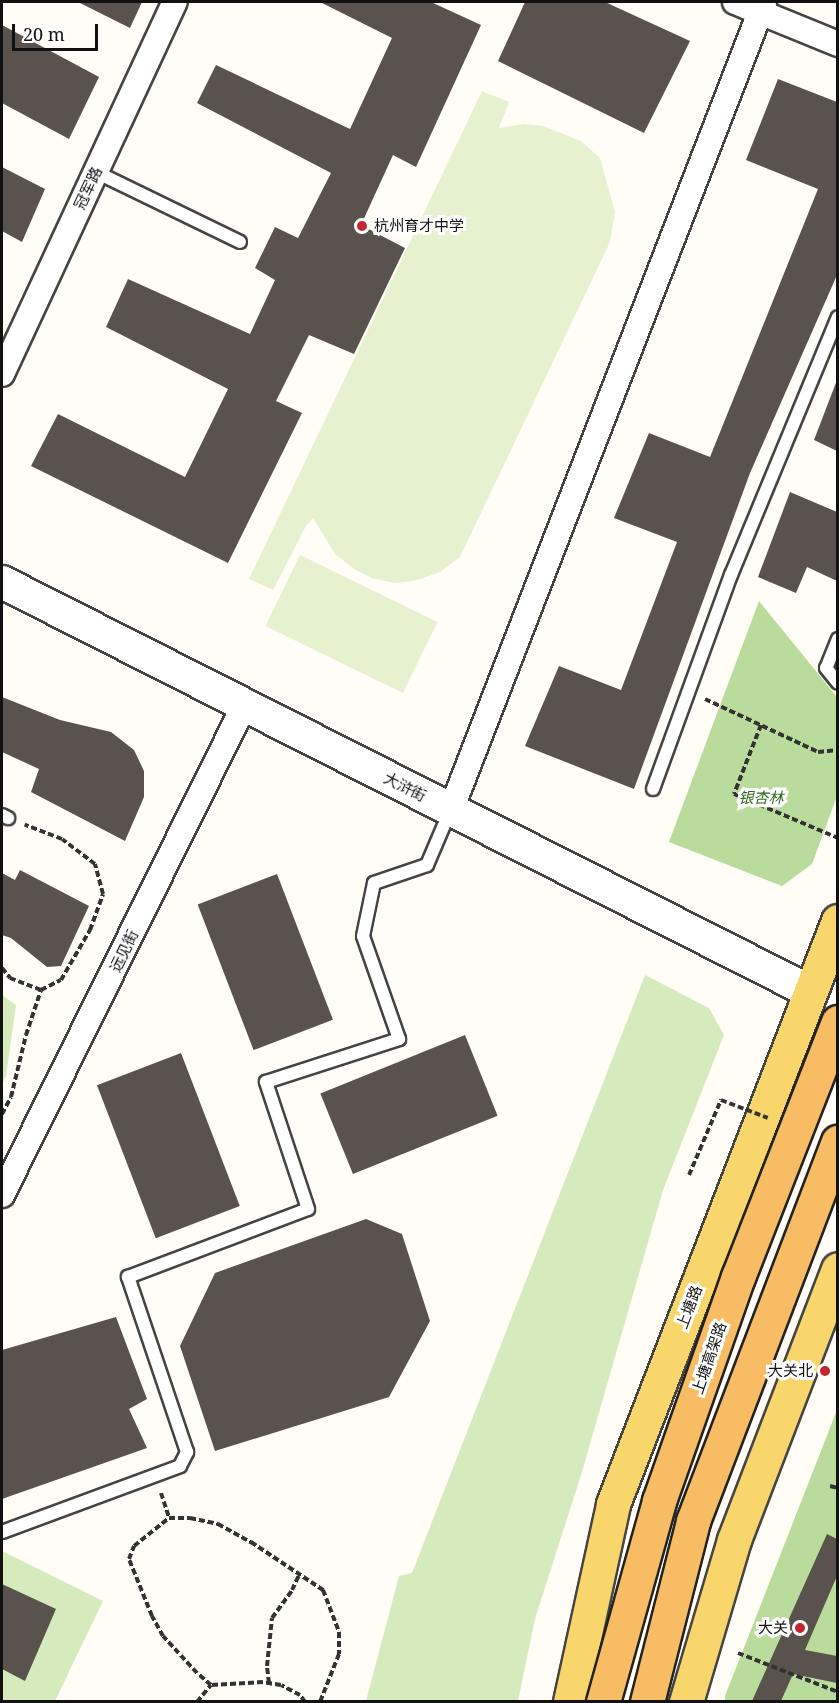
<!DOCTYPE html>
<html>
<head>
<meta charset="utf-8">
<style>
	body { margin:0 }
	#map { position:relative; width:839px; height:1703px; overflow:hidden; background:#fffdf5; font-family:"Noto Serif","Noto Sans SC",serif }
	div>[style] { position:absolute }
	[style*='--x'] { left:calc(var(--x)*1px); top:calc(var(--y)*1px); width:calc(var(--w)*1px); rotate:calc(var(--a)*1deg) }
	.green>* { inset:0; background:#d5ebbd }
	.forest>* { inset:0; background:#b9dc9c }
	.pitch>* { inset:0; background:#e6f2cf; transform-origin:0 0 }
	.building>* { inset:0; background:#5a524d; transform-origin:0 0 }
	.path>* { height:4px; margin-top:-2px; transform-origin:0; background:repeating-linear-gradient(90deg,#333 0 6px,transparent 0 9px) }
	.roads { filter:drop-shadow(2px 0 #444) drop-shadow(-2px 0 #444) drop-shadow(0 2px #444) drop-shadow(0 -2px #444) }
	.service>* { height:12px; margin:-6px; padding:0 6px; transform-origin:6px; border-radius:6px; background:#fff }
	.minor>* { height:24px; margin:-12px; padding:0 12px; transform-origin:12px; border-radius:12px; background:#fff }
	.tertiary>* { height:32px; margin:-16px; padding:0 16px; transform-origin:16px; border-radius:16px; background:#fff }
	.primary>* { height:33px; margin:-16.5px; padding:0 16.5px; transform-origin:16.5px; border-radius:16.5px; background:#f9d66b }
	.path-bridge>* { height:4px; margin-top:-2px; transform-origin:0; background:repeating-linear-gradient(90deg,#333 0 6px,transparent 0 9px) }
	.bridges { filter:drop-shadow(2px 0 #222) drop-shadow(-2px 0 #222) drop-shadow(0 2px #222) drop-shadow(0 -2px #222) }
	.trunk-bridge>* { height:33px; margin:-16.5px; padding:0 16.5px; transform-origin:16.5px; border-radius:16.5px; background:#f7bc64 }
	.dots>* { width:16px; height:16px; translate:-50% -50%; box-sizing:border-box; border:3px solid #fff; border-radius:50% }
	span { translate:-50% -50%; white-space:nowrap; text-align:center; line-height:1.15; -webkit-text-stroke:6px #fff; paint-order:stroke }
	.street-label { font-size:15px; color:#111 }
	.poi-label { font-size:15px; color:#111 }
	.left { translate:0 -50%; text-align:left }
	.right { translate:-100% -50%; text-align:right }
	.park-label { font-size:15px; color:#2f6b1f; font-style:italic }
	.frame { position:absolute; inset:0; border:3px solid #111; pointer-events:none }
	.scale { position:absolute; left:12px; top:24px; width:86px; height:27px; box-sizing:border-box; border:3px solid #111; border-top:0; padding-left:8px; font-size:18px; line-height:21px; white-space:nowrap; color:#111; -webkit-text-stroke:4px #fff; paint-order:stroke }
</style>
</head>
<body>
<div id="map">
	<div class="green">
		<div style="clip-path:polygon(645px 975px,709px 1008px,724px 1035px,663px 1190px,582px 1472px,535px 1619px,518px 1701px,366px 1701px,399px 1576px,412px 1573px)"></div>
		<div style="clip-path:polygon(2px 995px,16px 1005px,6px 1076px,2px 1084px)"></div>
		<div style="clip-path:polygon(2px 1551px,103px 1601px,55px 1701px,2px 1701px)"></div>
	</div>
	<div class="forest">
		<div style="clip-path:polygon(759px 601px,837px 697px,837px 796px,812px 864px,782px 886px,669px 842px)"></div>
		<div style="clip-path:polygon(837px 1410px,837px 1701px,725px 1702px,725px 1696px)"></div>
	</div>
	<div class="pitch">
		<div style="clip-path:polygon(482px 91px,509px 102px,499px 128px,524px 124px,543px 126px,581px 141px,600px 158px,615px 212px,610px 242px,460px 557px,440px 572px,414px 581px,394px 583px,372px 578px,354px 569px,335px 554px,313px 518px,306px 526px,273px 590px,249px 579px)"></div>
		<div style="left:300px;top:555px;width:153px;height:79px;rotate:26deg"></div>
	</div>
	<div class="building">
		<div style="clip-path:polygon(78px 2px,142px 2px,130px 28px)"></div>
		<div style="clip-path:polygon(320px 2px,431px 2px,481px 25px,416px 167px,393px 155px,361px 225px,405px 248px,354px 354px,309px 335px,276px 401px,302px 413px,228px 563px,31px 466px,58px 414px,185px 477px,228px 389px,106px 327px,128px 279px,250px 334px,275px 280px,255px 268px,275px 227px,298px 238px,331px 173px,197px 103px,216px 65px,350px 129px,392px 38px)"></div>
		<div style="clip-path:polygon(525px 2px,605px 2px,690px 41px,644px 133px,498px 61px)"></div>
		<div style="clip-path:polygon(2px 25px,99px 77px,69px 139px,2px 103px)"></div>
		<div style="clip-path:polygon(778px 79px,837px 102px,837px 275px,750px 473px,634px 789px,525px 746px,559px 666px,621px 690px,677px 542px,614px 518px,649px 433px,710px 457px,818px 189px,746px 160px)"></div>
		<div style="clip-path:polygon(2px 167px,45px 189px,22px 242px,2px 231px)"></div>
		<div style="clip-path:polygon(837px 380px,837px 451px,814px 440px)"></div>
		<div style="clip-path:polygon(790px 492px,837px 512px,837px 581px,807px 567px,796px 593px,758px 577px)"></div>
		<div style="clip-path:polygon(2px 697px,60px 720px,111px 732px,134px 750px,144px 771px,144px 797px,125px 841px,31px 792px,39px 769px,2px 752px)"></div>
		<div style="clip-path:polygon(20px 870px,89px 906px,61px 966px,47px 967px,11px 938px,2px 935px,2px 873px,15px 880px)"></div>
		<div style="left:277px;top:874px;width:156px;height:85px;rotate:69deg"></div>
		<div style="left:465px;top:1035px;width:87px;height:156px;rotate:68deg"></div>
		<div style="left:181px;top:1053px;width:164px;height:90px;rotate:69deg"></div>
		<div style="clip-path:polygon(366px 1219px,402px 1234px,430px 1321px,389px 1397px,215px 1451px,180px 1346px,215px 1273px)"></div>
		<div style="clip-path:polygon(116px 1317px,147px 1399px,129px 1409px,147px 1448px,2px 1499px,2px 1350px)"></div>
		<div style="clip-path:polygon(827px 1534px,837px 1539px,837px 1576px,805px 1650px,837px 1656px,837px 1683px,793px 1674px,781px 1701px,752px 1701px)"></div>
		<div style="clip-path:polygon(2px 1584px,56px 1609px,25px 1681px,2px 1669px)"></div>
	</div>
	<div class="path">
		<div style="--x:705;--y:699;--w:125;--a:25.1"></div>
		<div style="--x:818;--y:752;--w:20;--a:-6"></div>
		<div style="--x:761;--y:725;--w:74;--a:111.4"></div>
		<div style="--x:734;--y:794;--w:113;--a:22.9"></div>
		<div style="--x:2;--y:968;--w:13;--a:51"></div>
		<div style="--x:10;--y:978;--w:33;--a:21"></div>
		<div style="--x:2;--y:1114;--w:19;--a:-62"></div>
		<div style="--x:11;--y:1097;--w:64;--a:-76.4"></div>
		<div style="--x:26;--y:1035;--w:47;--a:-71.6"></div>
		<div style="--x:41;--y:990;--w:22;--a:-27"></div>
		<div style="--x:61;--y:980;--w:58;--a:-59.9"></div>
		<div style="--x:90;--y:930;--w:38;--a:-70"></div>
		<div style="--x:103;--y:894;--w:31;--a:-105"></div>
		<div style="--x:95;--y:864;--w:41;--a:-142.9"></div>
		<div style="--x:62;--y:839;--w:40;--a:-159"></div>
		<div style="--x:689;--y:1175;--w:82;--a:-66.9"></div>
		<div style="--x:830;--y:1486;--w:8;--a:14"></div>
		<div style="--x:161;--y:1493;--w:26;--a:72"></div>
		<div style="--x:738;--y:1653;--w:107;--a:21.3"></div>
		<div style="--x:269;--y:1683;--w:17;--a:-97"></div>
		<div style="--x:267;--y:1666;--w:48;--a:-84.1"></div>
		<div style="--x:272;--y:1618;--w:34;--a:-54"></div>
		<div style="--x:292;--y:1590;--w:17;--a:-65"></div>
		<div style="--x:197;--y:1702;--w:22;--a:-51"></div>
		<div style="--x:305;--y:1702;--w:9;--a:-126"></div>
		<div style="--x:300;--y:1695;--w:21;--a:-152"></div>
		<div style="--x:281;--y:1685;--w:18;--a:-171"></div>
		<div style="--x:263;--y:1682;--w:52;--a:176.7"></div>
		<div style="--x:211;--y:1685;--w:18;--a:-139"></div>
		<div style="--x:197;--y:1673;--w:50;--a:-132.6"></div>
		<div style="--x:163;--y:1636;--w:23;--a:-119"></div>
		<div style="--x:152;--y:1616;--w:61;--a:-112"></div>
		<div style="--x:129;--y:1559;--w:14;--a:-69"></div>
		<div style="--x:134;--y:1546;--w:45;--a:-38.7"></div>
		<div style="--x:169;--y:1518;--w:21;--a:0"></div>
		<div style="--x:190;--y:1518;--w:29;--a:12"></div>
		<div style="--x:218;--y:1524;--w:38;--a:29"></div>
		<div style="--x:251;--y:1542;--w:87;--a:33.7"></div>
		<div style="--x:323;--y:1590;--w:45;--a:69.1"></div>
		<div style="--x:339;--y:1632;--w:22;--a:90"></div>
		<div style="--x:339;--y:1654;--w:52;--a:111.6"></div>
	</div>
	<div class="roads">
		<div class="service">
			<div style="--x:96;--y:172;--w:160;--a:25.9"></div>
			<div style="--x:838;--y:639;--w:31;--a:112"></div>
			<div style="--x:826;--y:668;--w:19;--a:51"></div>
			<div style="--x:653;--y:789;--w:228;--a:-70"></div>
			<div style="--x:731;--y:575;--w:279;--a:-67.5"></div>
			<div style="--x:2;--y:815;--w:7;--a:27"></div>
			<div style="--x:2;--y:1532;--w:190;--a:-20.3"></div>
			<div style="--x:180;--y:1466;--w:16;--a:-63"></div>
			<div style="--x:187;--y:1452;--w:185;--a:-108.6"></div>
			<div style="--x:128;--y:1277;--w:192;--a:-20.7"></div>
			<div style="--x:308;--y:1209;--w:134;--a:-108.3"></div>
			<div style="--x:266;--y:1082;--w:140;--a:-17.9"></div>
			<div style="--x:399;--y:1039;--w:109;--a:-109.3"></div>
			<div style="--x:363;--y:936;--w:54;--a:-78.3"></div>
			<div style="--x:374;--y:883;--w:56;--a:-18.8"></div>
			<div style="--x:427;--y:865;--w:59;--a:-66.9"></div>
		</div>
		<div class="minor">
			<div style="--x:735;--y:2;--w:111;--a:22.2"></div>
			<div style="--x:2;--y:374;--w:410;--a:-65.1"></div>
			<div style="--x:451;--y:810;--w:867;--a:-68.82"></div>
			<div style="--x:2;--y:1195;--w:546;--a:-63.67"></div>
		</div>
		<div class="tertiary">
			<div style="--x:2;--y:582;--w:905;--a:26.88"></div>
		</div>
		<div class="primary">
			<div style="--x:570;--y:1702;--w:203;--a:-77.7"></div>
			<div style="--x:613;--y:1504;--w:625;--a:-68.9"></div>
			<div style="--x:686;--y:1702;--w:169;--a:-73.5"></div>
			<div style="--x:734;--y:1540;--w:290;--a:-69"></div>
		</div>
	</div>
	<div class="path-bridge">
		<div style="--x:721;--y:1100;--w:50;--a:21"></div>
	</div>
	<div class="bridges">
		<div class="trunk-bridge">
			<div style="--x:603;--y:1702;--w:209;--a:-74.4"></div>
			<div style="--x:659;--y:1501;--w:238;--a:-70.6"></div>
			<div style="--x:738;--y:1277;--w:274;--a:-68.6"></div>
			<div style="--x:647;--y:1702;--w:187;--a:-75.7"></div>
			<div style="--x:693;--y:1521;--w:406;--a:-69.1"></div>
		</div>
	</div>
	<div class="dots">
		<div style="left:362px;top:226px;background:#c4262e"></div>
		<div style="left:825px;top:1371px;background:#c4262e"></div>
		<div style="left:800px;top:1628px;background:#c4262e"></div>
	</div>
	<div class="street-label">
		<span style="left:88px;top:188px;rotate:-65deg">冠军路</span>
		<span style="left:405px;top:787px;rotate:27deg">大浒街</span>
		<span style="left:124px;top:951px;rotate:-64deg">远见街</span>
		<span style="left:689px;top:1307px;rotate:-69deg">上塘路</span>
		<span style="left:709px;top:1358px;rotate:-71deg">上塘高架路</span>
	</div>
	<div class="poi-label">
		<span class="left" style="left:374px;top:226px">杭州育才中学</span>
		<span class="right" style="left:813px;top:1371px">大关北</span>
		<span class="right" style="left:788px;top:1628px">大关</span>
	</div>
	<div class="park-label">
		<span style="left:761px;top:798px">银杏林</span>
	</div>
	<div class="frame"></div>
	<div class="scale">20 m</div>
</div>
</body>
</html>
